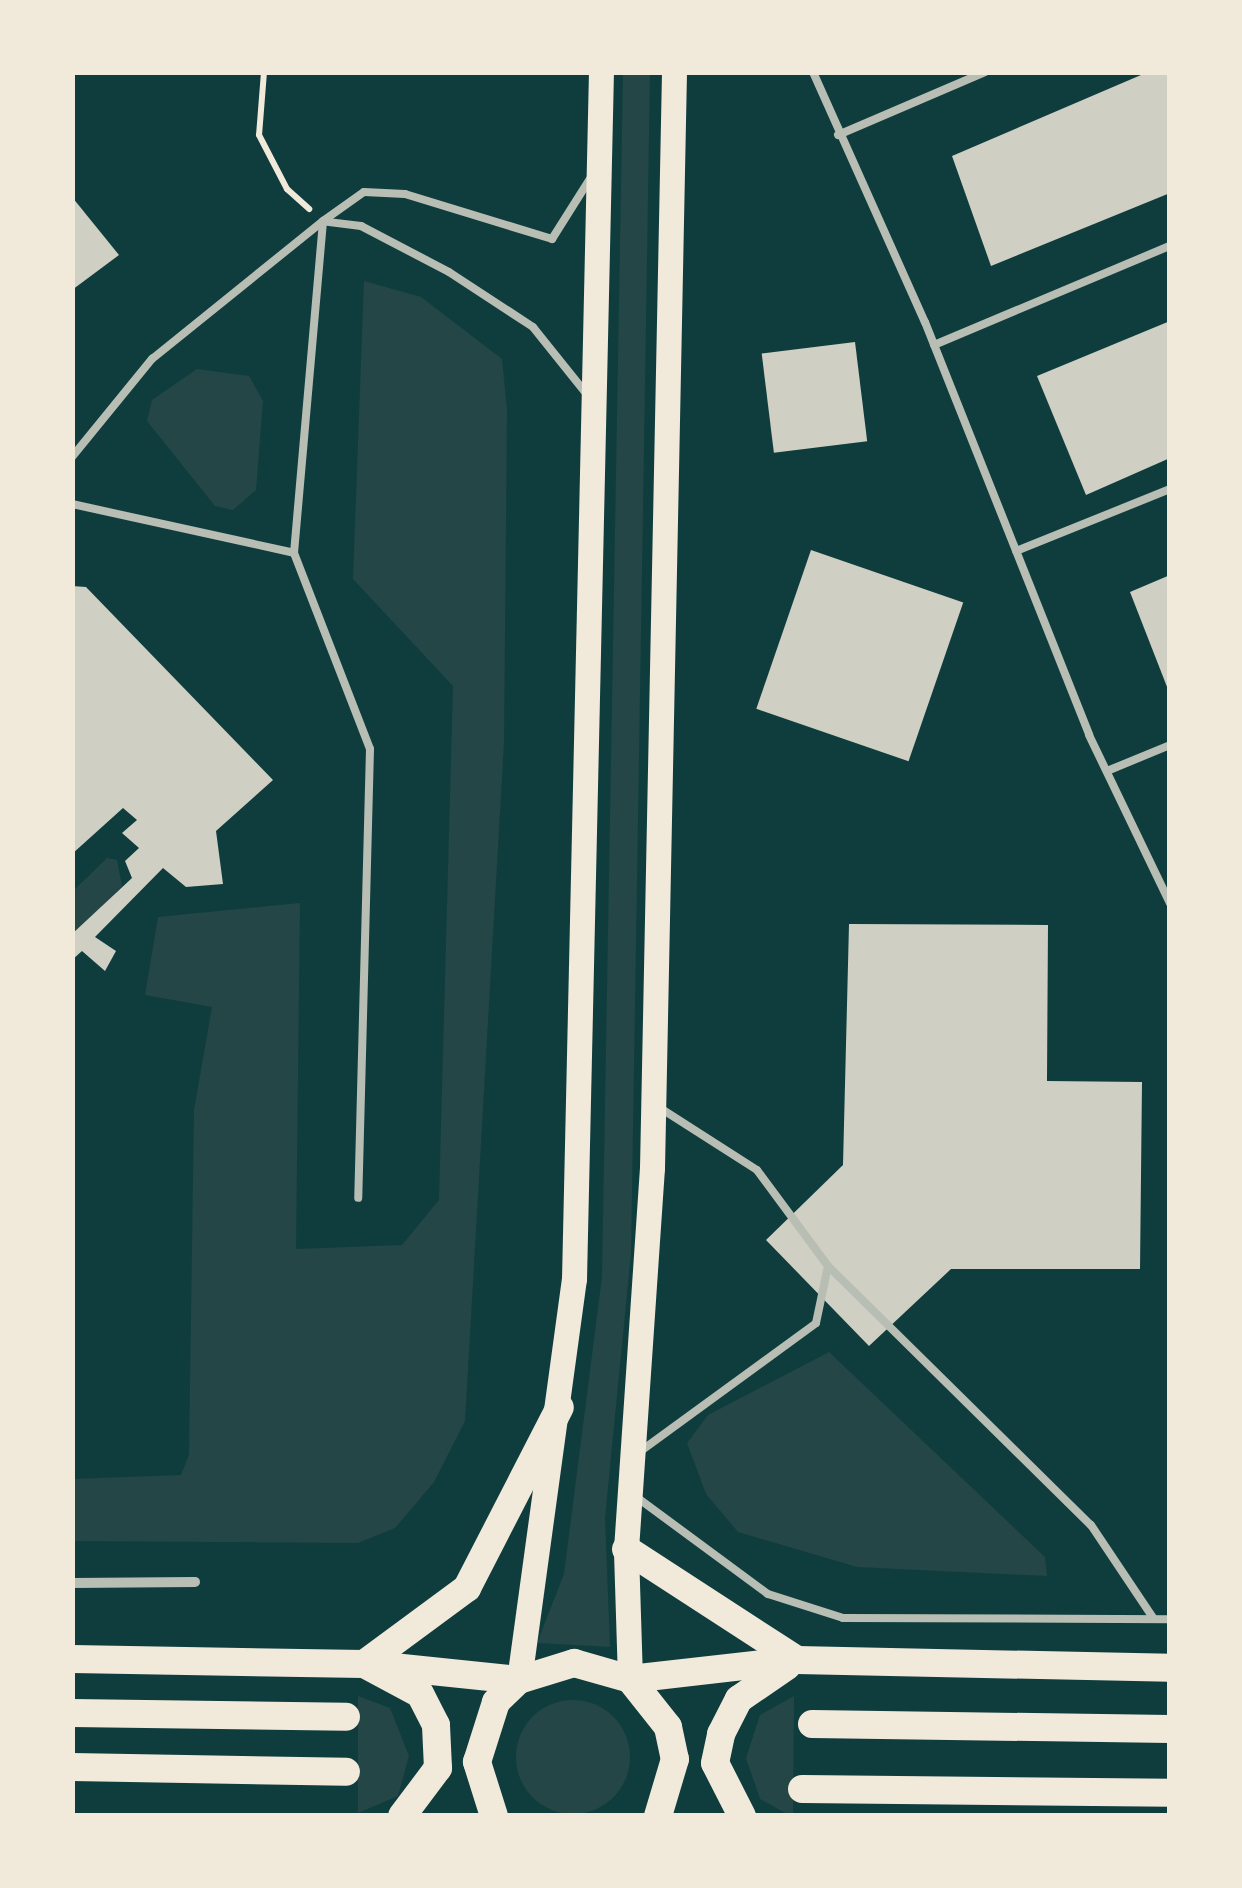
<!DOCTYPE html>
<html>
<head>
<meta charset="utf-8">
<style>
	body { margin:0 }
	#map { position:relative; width:1242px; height:1888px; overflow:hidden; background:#0f3d3e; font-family:Helvetica,sans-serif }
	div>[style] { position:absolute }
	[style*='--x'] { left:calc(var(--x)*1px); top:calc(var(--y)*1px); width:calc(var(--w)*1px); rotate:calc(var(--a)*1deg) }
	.green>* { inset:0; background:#244646 }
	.round { border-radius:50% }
	.building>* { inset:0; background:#cfcfc3; transform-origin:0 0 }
	.path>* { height:6px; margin:-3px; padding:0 3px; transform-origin:3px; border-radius:3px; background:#f1e9da }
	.service>* { height:8px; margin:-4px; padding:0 4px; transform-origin:4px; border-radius:4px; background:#b8beb3 }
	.minor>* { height:10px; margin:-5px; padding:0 5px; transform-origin:5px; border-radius:5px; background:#b8beb3 }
	.primary>* { height:25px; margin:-12.5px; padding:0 12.5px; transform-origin:12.5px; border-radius:12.5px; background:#f1e9da }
	.trunk>* { height:28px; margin:-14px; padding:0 14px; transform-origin:14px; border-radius:14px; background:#f1e9da }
	span { translate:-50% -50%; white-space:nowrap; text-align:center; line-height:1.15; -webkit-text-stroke:10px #f1e9da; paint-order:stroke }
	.frame { position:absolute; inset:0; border:75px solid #f1e9da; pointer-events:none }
</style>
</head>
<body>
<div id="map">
	<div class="green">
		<div style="clip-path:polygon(623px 73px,650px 73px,631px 1253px,605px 1518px,610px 1647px,537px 1643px,564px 1574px,602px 1277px)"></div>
		<div style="clip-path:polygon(364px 281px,421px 297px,502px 359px,507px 410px,504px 743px,465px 1421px,434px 1482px,395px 1528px,358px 1543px,73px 1541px,73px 1479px,181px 1475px,189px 1455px,194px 1110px,212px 1007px,145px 995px,158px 917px,300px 903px,296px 1249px,402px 1245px,439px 1200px,453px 686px,353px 579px)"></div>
		<div style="clip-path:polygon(197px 369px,249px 376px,263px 401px,256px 490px,233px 510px,215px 506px,147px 421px,152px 400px)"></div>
		<div style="clip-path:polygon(107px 858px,117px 860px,122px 886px,73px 937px,73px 891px)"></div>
		<div style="clip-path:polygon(829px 1352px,1045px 1557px,1047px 1576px,857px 1567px,738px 1532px,706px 1494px,687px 1443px,708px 1415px)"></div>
		<div style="clip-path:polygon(358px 1696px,390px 1708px,409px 1756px,398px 1796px,358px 1813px)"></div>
		<div style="clip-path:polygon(794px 1696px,793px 1815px,789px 1815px,760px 1799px,746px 1758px,760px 1715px)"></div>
		<div class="round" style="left:516px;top:1700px;width:114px;height:114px"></div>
	</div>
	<div class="building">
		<div style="clip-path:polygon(1148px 72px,1170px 72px,1170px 193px,991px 266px,952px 156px)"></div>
		<div style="clip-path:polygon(72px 197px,119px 255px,72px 290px)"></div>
		<div style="clip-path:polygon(1170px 321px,1170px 458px,1086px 495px,1037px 376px)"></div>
		<div style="left:855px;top:342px;width:100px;height:94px;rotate:83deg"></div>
		<div style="left:811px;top:550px;width:161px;height:168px;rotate:19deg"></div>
		<div style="clip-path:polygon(1170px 575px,1170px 692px,1169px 692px,1130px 592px)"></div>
		<div style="clip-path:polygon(72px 586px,86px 587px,273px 780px,216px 831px,223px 884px,186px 887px,163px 868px,95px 937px,116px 951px,105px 971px,82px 951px,72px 960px,72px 934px,132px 878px,125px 861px,139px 848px,122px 833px,137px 820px,123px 808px,72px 854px)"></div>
		<div style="clip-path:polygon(849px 924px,1048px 925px,1047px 1081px,1142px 1082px,1140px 1269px,951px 1269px,869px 1346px,766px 1240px,843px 1165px)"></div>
	</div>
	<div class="path">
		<div style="--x:264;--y:72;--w:63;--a:94.5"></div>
		<div style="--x:259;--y:135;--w:61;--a:62.6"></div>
		<div style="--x:287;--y:189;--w:30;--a:42"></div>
	</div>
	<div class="service">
		<div style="--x:813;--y:72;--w:274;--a:65.9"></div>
		<div style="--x:925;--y:322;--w:444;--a:68.3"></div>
		<div style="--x:1089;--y:735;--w:187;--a:64.3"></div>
		<div style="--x:838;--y:135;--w:160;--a:-23.2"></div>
		<div style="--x:934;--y:345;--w:256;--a:-22.8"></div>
		<div style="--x:585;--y:392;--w:83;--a:-128.7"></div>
		<div style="--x:533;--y:327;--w:100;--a:-146.8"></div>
		<div style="--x:449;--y:272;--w:99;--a:-152.4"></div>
		<div style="--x:361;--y:226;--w:38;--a:-173"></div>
		<div style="--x:323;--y:221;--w:50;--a:-35.3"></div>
		<div style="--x:364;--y:192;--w:41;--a:2.8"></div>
		<div style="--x:405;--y:194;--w:154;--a:17"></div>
		<div style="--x:552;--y:239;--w:71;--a:-57.7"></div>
		<div style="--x:72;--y:457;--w:127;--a:-50.8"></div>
		<div style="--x:152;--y:359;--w:220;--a:-38.9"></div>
		<div style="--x:72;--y:504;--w:227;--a:12.4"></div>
		<div style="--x:294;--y:553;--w:210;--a:68.8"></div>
		<div style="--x:370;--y:749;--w:449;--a:91.5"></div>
		<div style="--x:1016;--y:551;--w:166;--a:-21.9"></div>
		<div style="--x:294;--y:553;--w:333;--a:-85"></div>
		<div style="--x:1107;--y:771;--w:68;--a:-22.4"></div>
		<div style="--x:828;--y:1266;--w:369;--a:44.6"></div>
		<div style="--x:1091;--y:1525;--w:113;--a:56.2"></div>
		<div style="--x:638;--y:1453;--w:220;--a:-36.1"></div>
		<div style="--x:816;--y:1323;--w:58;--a:-78.1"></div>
		<div style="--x:828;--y:1266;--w:119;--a:-126.5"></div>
		<div style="--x:757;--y:1170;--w:119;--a:-147.4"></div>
		<div style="--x:635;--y:1496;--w:165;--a:36.4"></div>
		<div style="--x:768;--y:1594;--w:79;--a:17.7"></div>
		<div style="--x:843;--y:1618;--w:327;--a:0.2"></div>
	</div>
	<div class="minor">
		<div style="--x:72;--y:1583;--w:123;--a:-0.5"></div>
	</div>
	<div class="primary">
		<div style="--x:630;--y:1679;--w:130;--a:-91.8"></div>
		<div style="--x:626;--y:1549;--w:382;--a:-86.1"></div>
		<div style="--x:652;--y:1168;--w:1096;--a:-88.85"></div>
		<div style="--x:519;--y:1680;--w:405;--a:-82.2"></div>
		<div style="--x:574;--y:1279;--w:1207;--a:-88.72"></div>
	</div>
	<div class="trunk">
		<div style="--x:626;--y:1549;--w:204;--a:33"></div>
		<div style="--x:72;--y:1659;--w:292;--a:1"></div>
		<div style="--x:364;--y:1664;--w:156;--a:5.9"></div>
		<div style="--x:630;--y:1679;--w:168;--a:-6.5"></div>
		<div style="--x:797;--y:1660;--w:373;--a:1.2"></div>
		<div style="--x:72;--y:1713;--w:274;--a:0.8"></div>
		<div style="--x:812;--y:1724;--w:358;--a:0.8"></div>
		<div style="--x:72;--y:1767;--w:274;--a:1"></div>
		<div style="--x:802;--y:1789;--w:368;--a:0.6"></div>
		<div style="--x:402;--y:1816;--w:60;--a:-53.1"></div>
		<div style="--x:438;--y:1768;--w:43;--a:-92.7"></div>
		<div style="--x:436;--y:1725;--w:35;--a:-117"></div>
		<div style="--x:420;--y:1694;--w:64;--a:-151.8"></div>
		<div style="--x:364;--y:1664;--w:128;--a:-36.4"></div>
		<div style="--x:467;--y:1588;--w:203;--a:-62.8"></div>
		<div style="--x:494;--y:1816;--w:57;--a:-107.5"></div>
		<div style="--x:477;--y:1762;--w:63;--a:-72.4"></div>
		<div style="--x:496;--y:1702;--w:32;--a:-44"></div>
		<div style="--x:519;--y:1680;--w:58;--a:-17.2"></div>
		<div style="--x:574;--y:1663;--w:58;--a:15.9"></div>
		<div style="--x:630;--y:1679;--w:61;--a:51.6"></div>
		<div style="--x:668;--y:1727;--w:33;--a:78"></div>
		<div style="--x:675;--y:1759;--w:59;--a:106.6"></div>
		<div style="--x:742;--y:1816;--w:59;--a:-117"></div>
		<div style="--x:715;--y:1763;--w:30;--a:-78"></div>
		<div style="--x:721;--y:1734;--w:39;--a:-63"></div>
		<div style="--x:739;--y:1699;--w:58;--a:-34.5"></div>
	</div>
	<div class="frame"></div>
</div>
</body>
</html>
